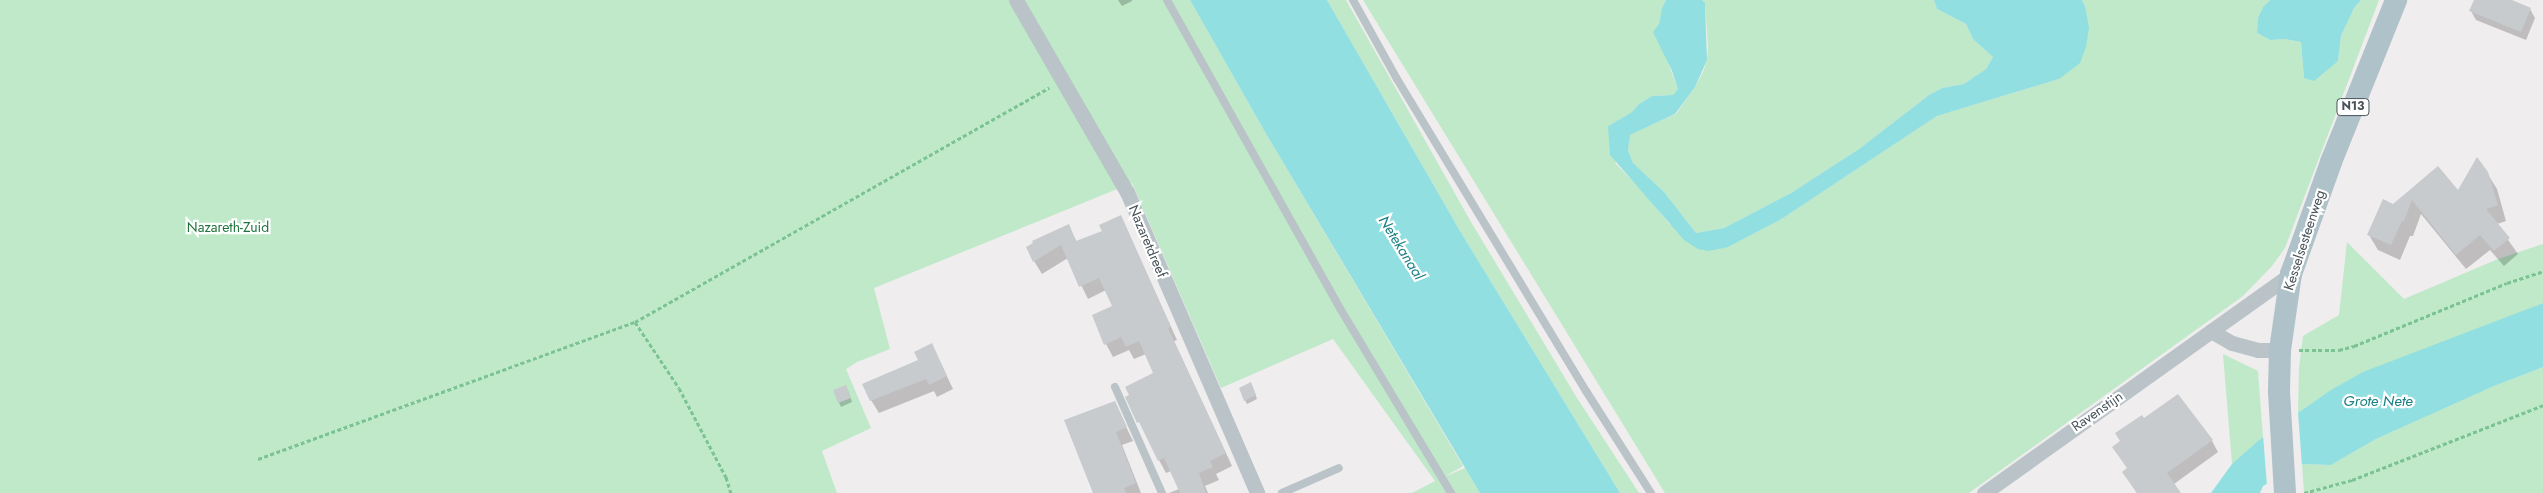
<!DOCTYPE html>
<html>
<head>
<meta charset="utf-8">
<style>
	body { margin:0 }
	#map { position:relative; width:2543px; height:493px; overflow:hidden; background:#efeded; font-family:Jost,sans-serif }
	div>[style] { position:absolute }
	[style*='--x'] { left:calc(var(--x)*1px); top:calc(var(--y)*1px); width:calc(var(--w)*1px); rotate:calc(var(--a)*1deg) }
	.green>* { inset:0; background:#bfe9c8 }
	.water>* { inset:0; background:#91dfe1 }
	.pier>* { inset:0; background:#efeded }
	.shadow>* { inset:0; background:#0003 }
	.building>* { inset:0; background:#c7cbce; transform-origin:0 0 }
	.path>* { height:3px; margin-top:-1.5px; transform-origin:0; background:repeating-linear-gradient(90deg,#7bc393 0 4px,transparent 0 6.5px) }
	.lane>* { height:8px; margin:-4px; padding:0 4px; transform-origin:4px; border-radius:4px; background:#bac4c8 }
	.street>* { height:15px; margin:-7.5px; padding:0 7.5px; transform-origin:7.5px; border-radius:7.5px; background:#bac4c8 }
	.primary>* { height:22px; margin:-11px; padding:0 11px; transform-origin:11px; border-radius:11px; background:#afc1c9 }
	span { translate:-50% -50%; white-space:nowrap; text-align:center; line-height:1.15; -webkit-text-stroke:4.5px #fff; paint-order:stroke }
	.shield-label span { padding:1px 4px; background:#fff; border:1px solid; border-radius:4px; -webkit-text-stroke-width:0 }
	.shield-label { font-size:12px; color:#475358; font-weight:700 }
	.park-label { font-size:14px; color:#20713b }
	.street-label { font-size:14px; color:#475358 }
	.water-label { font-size:15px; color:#1a8083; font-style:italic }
</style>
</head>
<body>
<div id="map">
	<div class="green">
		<div style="clip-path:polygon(0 0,1190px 0,1265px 132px,1463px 466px,1444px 477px,1465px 468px,1480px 493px,1412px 493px,1435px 481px,1333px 339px,1221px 388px,1132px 183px,874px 288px,890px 349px,857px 362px,846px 369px,871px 428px,822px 451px,837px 493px,0 493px)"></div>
		<div style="clip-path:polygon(1327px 0,1346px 0,1471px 222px,1577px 398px,1639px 493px,1620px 493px,1460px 231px)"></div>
		<div style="clip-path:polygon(1363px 0,1666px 0,1662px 9px,1659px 24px,1666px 58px,1678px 89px,1673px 95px,1652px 96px,1639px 104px,1632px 112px,1608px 126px,1616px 164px,1648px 197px,1669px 224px,1728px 247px,1780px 220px,1937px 116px,2059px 79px,2085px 6px,2082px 0,2270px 0,2263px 7px,2258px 18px,2257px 33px,2270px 40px,2285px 39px,2301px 42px,2304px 78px,2338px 61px,2341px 36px,2354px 8px,2361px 0,2379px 0,2285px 248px,2272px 266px,2243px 296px,1969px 493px,1665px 493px)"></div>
		<div style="clip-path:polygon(1702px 0,1934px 0,1937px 9px,1966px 24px,1973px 39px,1993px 57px,1986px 69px,1964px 84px,1942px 88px,1929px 95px,1859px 149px,1791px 193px,1724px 228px,1696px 233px,1664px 192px,1633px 163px,1628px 150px,1629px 135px,1676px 114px,1695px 87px,1703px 72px,1707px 60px,1708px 46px,1705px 3px)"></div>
		<div style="clip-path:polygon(2347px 242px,2404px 299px,2498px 259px,2543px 244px,2543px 303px,2314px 404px,2298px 414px,2299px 368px,2303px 336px,2339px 315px)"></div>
		<div style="clip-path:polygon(2223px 354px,2258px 371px,2263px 438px,2232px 464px)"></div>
		<div style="clip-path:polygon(2543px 367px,2543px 493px,2304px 493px,2302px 464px,2331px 465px,2376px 439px,2494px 386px)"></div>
	</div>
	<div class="water">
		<div style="clip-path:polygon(1190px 0,1327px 0,1460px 231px,1620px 493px,1480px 493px,1265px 132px)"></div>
		<div style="clip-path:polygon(1666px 0,1702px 0,1705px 3px,1707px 60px,1695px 87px,1675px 114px,1630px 135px,1628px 150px,1633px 163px,1664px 192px,1696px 233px,1724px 228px,1791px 193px,1859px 149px,1929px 95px,1942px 88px,1964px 84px,1986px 69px,1993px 57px,1973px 39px,1966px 24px,1937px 9px,1934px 0,2082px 0,2085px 6px,2089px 28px,2086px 47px,2080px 63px,2059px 79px,1937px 116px,1780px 220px,1728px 247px,1709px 251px,1698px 249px,1684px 240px,1610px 155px,1608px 126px,1632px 112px,1639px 104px,1652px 96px,1673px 95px,1678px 89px,1672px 71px,1653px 32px,1659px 24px,1662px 8px)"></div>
		<div style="clip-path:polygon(2270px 0,2361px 0,2354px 8px,2341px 36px,2338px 61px,2314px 81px,2304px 78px,2301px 42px,2285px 39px,2270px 40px,2257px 33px,2258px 18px,2263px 7px)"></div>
		<div style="clip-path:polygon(2543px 303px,2543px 367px,2494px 386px,2376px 439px,2331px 465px,2300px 464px,2263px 486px,2260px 493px,2211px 493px,2232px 464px,2258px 441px,2331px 390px,2363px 372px)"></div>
	</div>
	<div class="pier">
		<div style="clip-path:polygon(2298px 412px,2302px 466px,2267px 486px,2263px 435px)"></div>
	</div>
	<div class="shadow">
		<div style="clip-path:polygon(1118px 0,1132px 0,1132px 1px,1122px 6px)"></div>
		<div style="clip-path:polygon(2475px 0,2509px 0,2530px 9px,2535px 18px,2526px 40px,2476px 20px,2471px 11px)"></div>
		<div style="clip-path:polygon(2438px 168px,2459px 192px,2487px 173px,2497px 189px,2506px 221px,2497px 224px,2518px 254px,2504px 266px,2490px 250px,2466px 269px,2421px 214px,2413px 236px,2410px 236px,2400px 260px,2378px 250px,2369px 235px,2393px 205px)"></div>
		<div style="clip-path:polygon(1121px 217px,1177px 340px,1174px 341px,1232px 466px,1216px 474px,1219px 480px,1205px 486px,1208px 493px,1169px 493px,1179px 489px,1171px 471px,1166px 473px,1159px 460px,1155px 374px,1146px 354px,1134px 359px,1129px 350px,1113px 357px,1106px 344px,1114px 307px,1106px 290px,1088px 299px,1068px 258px,1042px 274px,1034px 261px,1068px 226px,1077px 242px,1104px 232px)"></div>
		<div style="clip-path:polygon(932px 345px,953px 389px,937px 397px,934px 391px,879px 413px,871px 400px,920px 361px)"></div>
		<div style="clip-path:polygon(1253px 388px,1257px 399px,1247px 404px,1245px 400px)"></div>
		<div style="clip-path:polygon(848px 390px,852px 402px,841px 407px,834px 391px)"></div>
		<div style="clip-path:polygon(1114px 402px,1133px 441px,1122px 445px,1141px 493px,1094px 493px)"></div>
		<div style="clip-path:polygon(2144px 420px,2212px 441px,2218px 452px,2174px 484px,2180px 493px,2137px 493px,2124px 473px,2128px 469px,2114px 448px)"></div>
	</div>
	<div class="building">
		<div style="clip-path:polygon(2474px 0,2512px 0,2531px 8px,2521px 32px,2469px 11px)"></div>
		<div style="clip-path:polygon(2477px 157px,2488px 172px,2498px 205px,2486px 209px,2510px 238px,2494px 251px,2480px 235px,2456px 255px,2412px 200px,2404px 221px,2402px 221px,2391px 245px,2367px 235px,2383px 199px,2393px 204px,2438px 166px,2458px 190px)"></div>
		<div style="clip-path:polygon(1121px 215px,1171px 327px,1168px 328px,1226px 453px,1210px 461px,1213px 467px,1199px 473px,1206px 493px,1180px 493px,1164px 458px,1158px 461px,1139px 422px,1137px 423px,1125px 397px,1129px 395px,1125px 387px,1153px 373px,1139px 341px,1126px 347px,1121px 337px,1104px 345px,1092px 315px,1112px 306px,1099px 278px,1079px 287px,1061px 245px,1033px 262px,1026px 247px,1033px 243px,1032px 241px,1069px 224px,1076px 241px,1102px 231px,1099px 225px)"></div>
		<div style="clip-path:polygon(932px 343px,947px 376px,929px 385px,926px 379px,870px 401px,862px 384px,918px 360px,914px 352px)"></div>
		<div style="clip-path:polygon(1251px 382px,1256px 395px,1244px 401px,1239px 388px)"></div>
		<div style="left:846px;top:385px;width:14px;height:14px;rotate:69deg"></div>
		<div style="clip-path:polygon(2178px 394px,2213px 440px,2167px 473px,2181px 493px,2137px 493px,2122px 472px,2127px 468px,2112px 447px,2120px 441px,2115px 433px,2142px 415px,2144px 418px)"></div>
		<div style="clip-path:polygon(1115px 401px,1127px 427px,1116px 432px,1136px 483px,1124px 488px,1126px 493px,1093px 493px,1064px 420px)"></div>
	</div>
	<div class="path">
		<div style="--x:635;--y:322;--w:79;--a:56.3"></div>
		<div style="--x:679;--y:388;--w:101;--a:62.2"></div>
		<div style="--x:726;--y:477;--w:17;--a:73"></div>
		<div style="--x:2299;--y:350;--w:40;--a:0"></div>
		<div style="--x:2339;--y:350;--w:16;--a:-15"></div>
		<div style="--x:2354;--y:346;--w:165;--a:-22.4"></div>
		<div style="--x:2507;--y:283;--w:38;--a:-18"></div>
		<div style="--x:258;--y:459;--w:401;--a:-20"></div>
		<div style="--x:635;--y:322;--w:476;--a:-29.5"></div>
		<div style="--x:2304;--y:493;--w:50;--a:-15.2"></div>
		<div style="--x:2352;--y:480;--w:205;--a:-21.4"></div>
	</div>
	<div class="lane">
		<div style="--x:1167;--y:0;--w:355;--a:60.7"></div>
		<div style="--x:1341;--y:310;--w:214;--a:59"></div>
		<div style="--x:1353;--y:0;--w:90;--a:60.9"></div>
		<div style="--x:1397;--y:79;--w:365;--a:58.8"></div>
		<div style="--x:1586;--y:391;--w:121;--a:57.5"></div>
		<div style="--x:1115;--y:387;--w:116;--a:66.1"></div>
		<div style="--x:1282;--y:493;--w:62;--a:-23.7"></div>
	</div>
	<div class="street">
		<div style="--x:1016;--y:0;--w:222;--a:60"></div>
		<div style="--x:1127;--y:192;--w:328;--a:66.6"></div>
		<div style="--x:2211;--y:331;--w:24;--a:30"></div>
		<div style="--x:2232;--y:343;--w:27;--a:15"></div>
		<div style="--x:2258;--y:350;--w:22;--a:0"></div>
		<div style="--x:1984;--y:493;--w:377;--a:-35.5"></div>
	</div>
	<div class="primary">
		<div style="--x:2285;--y:493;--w:102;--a:-93.4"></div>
		<div style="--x:2279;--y:391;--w:41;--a:-88.6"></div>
		<div style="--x:2280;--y:350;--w:77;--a:-81.8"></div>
		<div style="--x:2291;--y:274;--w:119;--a:-70.3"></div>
		<div style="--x:2331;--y:162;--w:175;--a:-68.1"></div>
	</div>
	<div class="shield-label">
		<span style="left:2353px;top:107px">N13</span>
	</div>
	<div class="park-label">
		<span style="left:228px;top:227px">Nazareth-Zuid</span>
	</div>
	<div class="street-label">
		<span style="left:2304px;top:240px;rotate:-72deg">Kesselsesteenweg</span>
		<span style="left:1148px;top:241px;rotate:67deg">Nazaretdreef</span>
		<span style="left:2097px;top:411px;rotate:-35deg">Ravenstijn</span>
	</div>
	<div class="water-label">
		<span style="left:1401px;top:248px;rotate:58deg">Netekanaal</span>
		<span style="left:2378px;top:402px">Grote Nete</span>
	</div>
</div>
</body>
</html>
